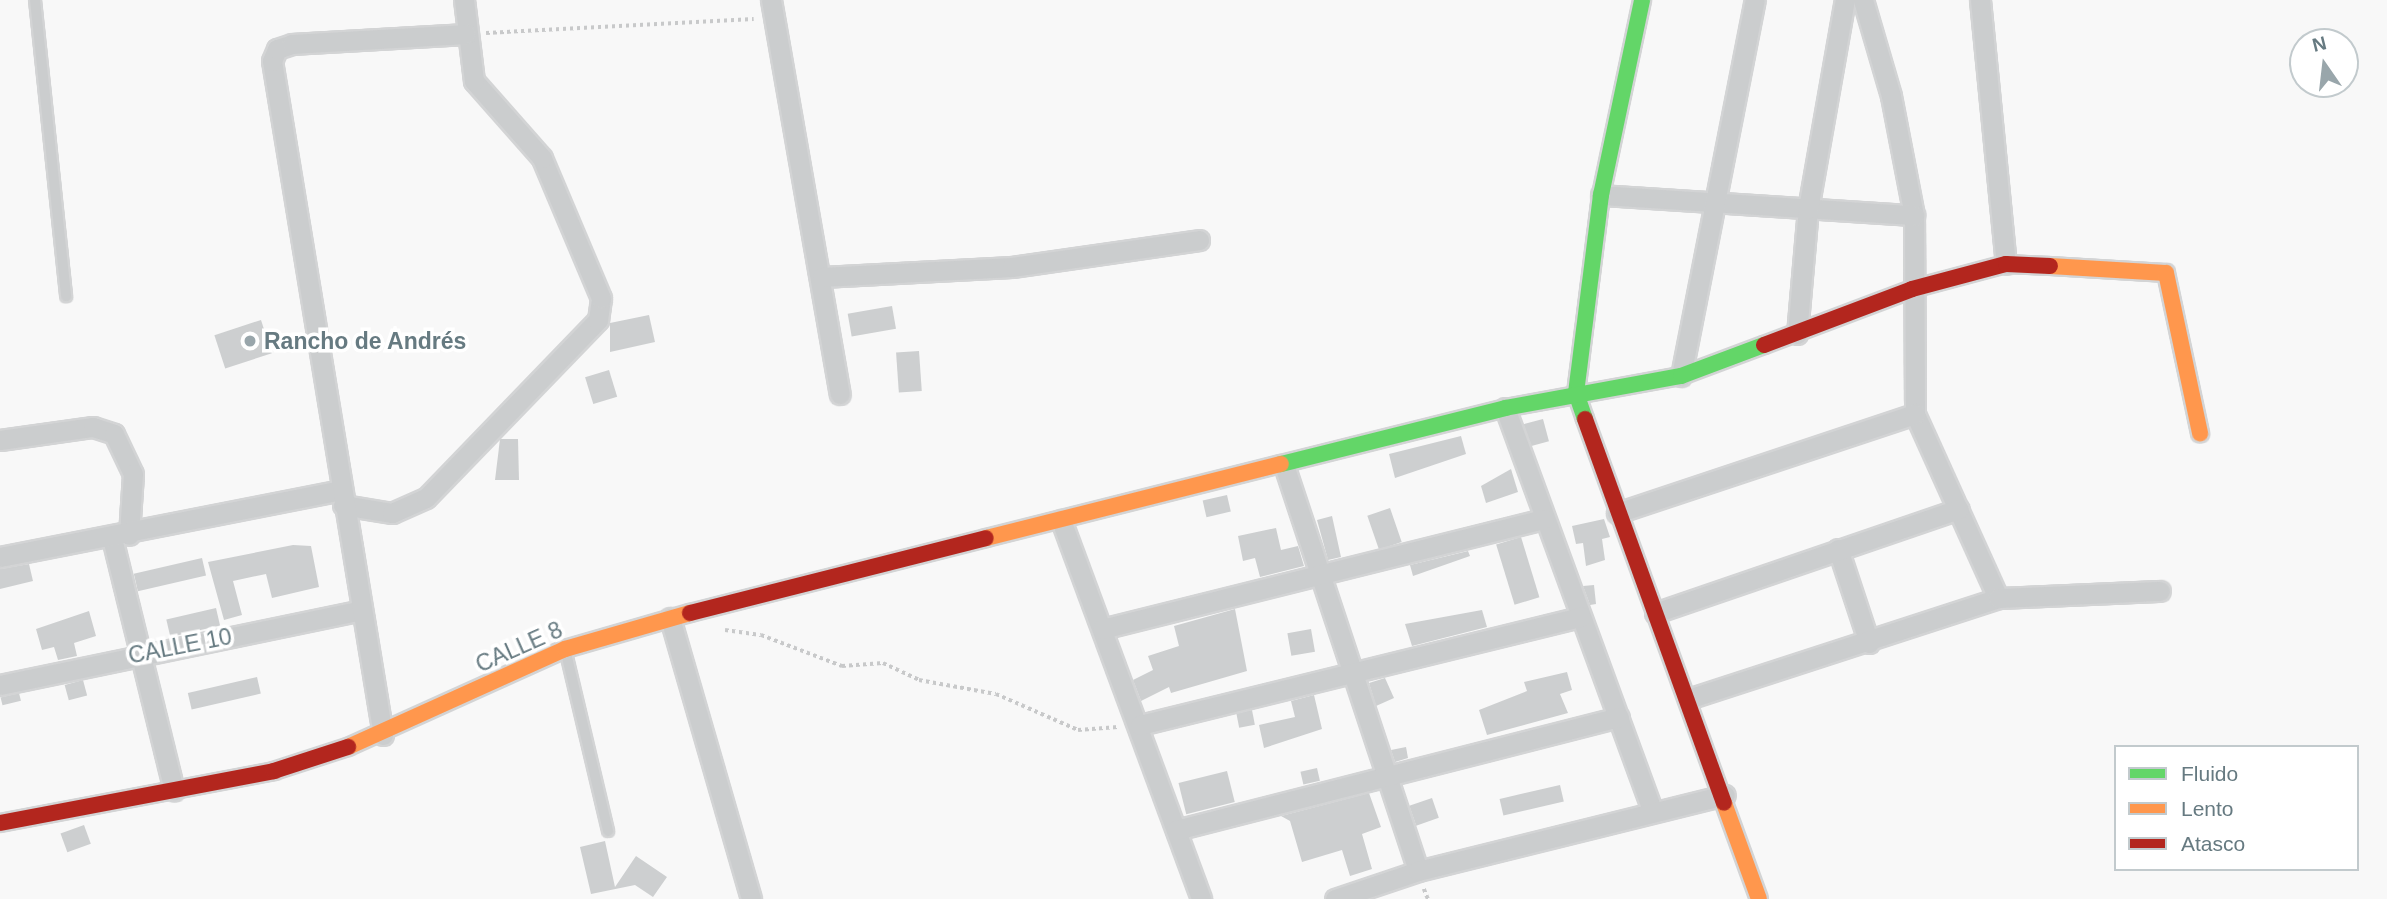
<!DOCTYPE html>
<html>
<head>
<meta charset="utf-8">
<style>
	body { margin:0 }
	#map { position:relative; width:2387px; height:899px; overflow:hidden; background:#f8f8f8; font-family:Arial,sans-serif }
	div>[style] { position:absolute }
	[style*='--x'] { left:calc(var(--x)*1px); top:calc(var(--y)*1px); width:calc(var(--w)*1px); rotate:calc(var(--a)*1deg) }
	.building>* { inset:0; background:#cdcfd0; transform-origin:0 0 }
	.path>* { height:3.5px; margin-top:-1.75px; transform-origin:0; background:repeating-linear-gradient(90deg,#c8c9ca 0 3.5px,transparent 0 7px) }
	.roads { filter:drop-shadow(2px 0 #d3d4d5) drop-shadow(-2px 0 #d3d4d5) drop-shadow(0 2px #d3d4d5) drop-shadow(0 -2px #d3d4d5) }
	.lane>* { height:10px; margin:-5px; padding:0 5px; transform-origin:5px; border-radius:5px; background:#cbcdce }
	.street>* { height:19px; margin:-9.5px; padding:0 9.5px; transform-origin:9.5px; border-radius:9.5px; background:#cbcdce }
	.fast>* { height:16px; margin:-8px; padding:0 8px; transform-origin:8px; border-radius:8px; background:#63d668 }
	.slow>* { height:16px; margin:-8px; padding:0 8px; transform-origin:8px; border-radius:8px; background:#ff974d }
	.jam>* { height:16px; margin:-8px; padding:0 8px; transform-origin:8px; border-radius:8px; background:#b3261e }
	.dots>* { width:19px; height:19px; translate:-50% -50%; box-sizing:border-box; border:4px solid #fff; border-radius:50% }
	span { translate:-50% -50%; white-space:nowrap; text-align:center; line-height:1.15; -webkit-text-stroke:7px #fff; paint-order:stroke }
	.poi-label { font-size:23px; color:#667a81; font-weight:700 }
	.left { translate:0 -50%; text-align:left }
	.street-label { font-size:23px; color:#667a81 }
	.legend { position:absolute; left:2114px; top:745px; width:245px; height:126px; box-sizing:border-box; background:#fff; border:2px solid #c2cacd; margin:0; padding:9px 12px; list-style:none; font-size:21px; color:#667a81 }
	.legend li { display:flex; align-items:center; gap:14px; height:35px }
	.legend b { width:35px; border:2px solid #c2cacd }
	.north { position:absolute; left:2289px; top:28px; width:70px; height:70px; box-sizing:border-box; background:#fff; border:2px solid #c2cacd; border-radius:50%; rotate:346deg; font-size:19px; font-weight:700; line-height:28px; text-align:center; color:#667a81 }
	.north::after { content:''; display:block; margin:auto; width:24px; height:32px; background:#99a6ab; clip-path:polygon(50% 0,100% 100%,50% 72%,0 100%) }
</style>
</head>
<body>
<div id="map">
	<div class="building">
		<div style="left:892px;top:306px;width:23px;height:45px;rotate:80deg"></div>
		<div style="clip-path:polygon(649px 315px,655px 342px,610px 352px,610px 323px)"></div>
		<div style="left:261px;top:320px;width:35px;height:49px;rotate:72deg"></div>
		<div style="left:919px;top:351px;width:40px;height:23px;rotate:86deg"></div>
		<div style="left:609px;top:370px;width:28px;height:25px;rotate:73deg"></div>
		<div style="left:1543px;top:419px;width:23px;height:20px;rotate:75deg"></div>
		<div style="clip-path:polygon(1461px 436px,1466px 454px,1395px 478px,1389px 454px)"></div>
		<div style="clip-path:polygon(500px 439px,518px 439px,519px 480px,495px 480px)"></div>
		<div style="clip-path:polygon(1511px 469px,1518px 492px,1486px 503px,1481px 486px)"></div>
		<div style="left:1227px;top:495px;width:17px;height:25px;rotate:77deg"></div>
		<div style="left:1390px;top:508px;width:36px;height:24px;rotate:71deg"></div>
		<div style="clip-path:polygon(1332px 516px,1341px 557px,1328px 560px,1317px 520px)"></div>
		<div style="clip-path:polygon(1604px 519px,1610px 537px,1602px 539px,1605px 560px,1586px 566px,1583px 543px,1576px 544px,1572px 526px)"></div>
		<div style="clip-path:polygon(1276px 528px,1281px 550px,1298px 546px,1304px 566px,1260px 577px,1255px 558px,1243px 561px,1238px 536px)"></div>
		<div style="left:1521px;top:537px;width:63px;height:26px;rotate:73deg"></div>
		<div style="clip-path:polygon(293px 545px,311px 546px,319px 587px,272px 598px,266px 574px,233px 581px,242px 615px,224px 620px,208px 562px)"></div>
		<div style="clip-path:polygon(1468px 551px,1470px 556px,1413px 576px,1410px 565px)"></div>
		<div style="left:202px;top:558px;width:18px;height:70px;rotate:77deg"></div>
		<div style="clip-path:polygon(29px 564px,33px 581px,0 589px,0 569px)"></div>
		<div style="clip-path:polygon(1594px 585px,1596px 604px,1590px 605px,1583px 586px)"></div>
		<div style="left:216px;top:608px;width:18px;height:51px;rotate:77deg"></div>
		<div style="clip-path:polygon(1235px 609px,1247px 671px,1171px 693px,1169px 687px,1141px 701px,1133px 680px,1153px 670px,1148px 656px,1179px 646px,1174px 626px)"></div>
		<div style="clip-path:polygon(1482px 610px,1487px 627px,1412px 646px,1405px 624px)"></div>
		<div style="clip-path:polygon(89px 611px,96px 636px,74px 643px,77px 656px,58px 660px,54px 647px,42px 650px,36px 629px)"></div>
		<div style="left:1311px;top:629px;width:23px;height:24px;rotate:80deg"></div>
		<div style="clip-path:polygon(1567px 672px,1572px 690px,1560px 694px,1568px 713px,1487px 735px,1479px 710px,1527px 691px,1524px 682px)"></div>
		<div style="left:257px;top:677px;width:17px;height:71px;rotate:77deg"></div>
		<div style="clip-path:polygon(1385px 678px,1394px 698px,1376px 706px,1369px 683px)"></div>
		<div style="left:83px;top:680px;width:16px;height:19px;rotate:75deg"></div>
		<div style="left:19px;top:693px;width:8px;height:19px;rotate:76deg"></div>
		<div style="clip-path:polygon(1314px 695px,1322px 729px,1264px 748px,1259px 725px,1295px 717px,1291px 701px)"></div>
		<div style="left:1252px;top:710px;width:15px;height:16px;rotate:79deg"></div>
		<div style="clip-path:polygon(1406px 747px,1408px 758px,1395px 762px,1391px 750px)"></div>
		<div style="left:1317px;top:768px;width:13px;height:17px;rotate:77deg"></div>
		<div style="left:1227px;top:771px;width:32px;height:50px;rotate:76deg"></div>
		<div style="left:1560px;top:785px;width:17px;height:62px;rotate:77deg"></div>
		<div style="clip-path:polygon(1369px 793px,1381px 827px,1362px 834px,1372px 869px,1350px 876px,1342px 850px,1302px 862px,1290px 821px,1281px 816px)"></div>
		<div style="left:1432px;top:798px;width:21px;height:24px;rotate:71deg"></div>
		<div style="left:84px;top:825px;width:20px;height:25px;rotate:70deg"></div>
		<div style="clip-path:polygon(605px 841px,615px 887px,636px 856px,667px 877px,653px 897px,635px 885px,591px 894px,580px 847px)"></div>
	</div>
	<div class="path">
		<div style="--x:486;--y:33;--w:268;--a:-3"></div>
		<div style="--x:725;--y:630;--w:36;--a:8"></div>
		<div style="--x:761;--y:635;--w:87;--a:20.9"></div>
		<div style="--x:842;--y:666;--w:41;--a:-4.2"></div>
		<div style="--x:883;--y:663;--w:40;--a:25"></div>
		<div style="--x:919;--y:680;--w:78;--a:10.3"></div>
		<div style="--x:996;--y:694;--w:90;--a:23.7"></div>
		<div style="--x:1078;--y:730;--w:40;--a:-4.3"></div>
		<div style="--x:1424;--y:889;--w:11;--a:68"></div>
	</div>
	<div class="roads">
		<div class="lane">
			<div style="--x:35;--y:0;--w:298;--a:84"></div>
			<div style="--x:566;--y:653;--w:183;--a:76.7"></div>
		</div>
		<div class="street">
			<div style="--x:771;--y:0;--w:400;--a:80.1"></div>
			<div style="--x:1863;--y:0;--w:100;--a:73.7"></div>
			<div style="--x:1891;--y:96;--w:121;--a:79.1"></div>
			<div style="--x:1914;--y:215;--w:199;--a:89.7"></div>
			<div style="--x:1915;--y:414;--w:202;--a:65.7"></div>
			<div style="--x:1980;--y:0;--w:265;--a:84.4"></div>
			<div style="--x:1601;--y:195;--w:314;--a:3.7"></div>
			<div style="--x:822;--y:277;--w:190;--a:-3"></div>
			<div style="--x:1012;--y:267;--w:189;--a:-8.2"></div>
			<div style="--x:1797;--y:334;--w:125;--a:-85"></div>
			<div style="--x:1808;--y:209;--w:212;--a:-80"></div>
			<div style="--x:1681;--y:376;--w:383;--a:-78.9"></div>
			<div style="--x:1505;--y:408;--w:427;--a:69.9"></div>
			<div style="--x:0;--y:440;--w:94;--a:-8"></div>
			<div style="--x:93;--y:427;--w:22;--a:18"></div>
			<div style="--x:114;--y:434;--w:44;--a:64.6"></div>
			<div style="--x:133;--y:474;--w:61;--a:93.8"></div>
			<div style="--x:1285;--y:468;--w:424;--a:71.7"></div>
			<div style="--x:343;--y:505;--w:50;--a:9.3"></div>
			<div style="--x:392;--y:513;--w:37;--a:-24"></div>
			<div style="--x:426;--y:498;--w:248;--a:-46"></div>
			<div style="--x:598;--y:320;--w:22;--a:-82"></div>
			<div style="--x:601;--y:298;--w:152;--a:-112.9"></div>
			<div style="--x:542;--y:158;--w:103;--a:-131.4"></div>
			<div style="--x:474;--y:81;--w:82;--a:-97"></div>
			<div style="--x:1617;--y:513;--w:314;--a:-18.4"></div>
			<div style="--x:1061;--y:520;--w:404;--a:69.7"></div>
			<div style="--x:112;--y:538;--w:260;--a:76.2"></div>
			<div style="--x:1838;--y:549;--w:99;--a:71.7"></div>
			<div style="--x:0;--y:557;--w:347;--a:-11.1"></div>
			<div style="--x:1655;--y:613;--w:321;--a:-18.9"></div>
			<div style="--x:670;--y:618;--w:292;--a:73.9"></div>
			<div style="--x:1102;--y:629;--w:455;--a:-14"></div>
			<div style="--x:0;--y:685;--w:369;--a:-11.7"></div>
			<div style="--x:1688;--y:699;--w:326;--a:-18"></div>
			<div style="--x:1998;--y:598;--w:162;--a:-2.5"></div>
			<div style="--x:1140;--y:725;--w:454;--a:-13.8"></div>
			<div style="--x:383;--y:735;--w:683;--a:-99.35"></div>
			<div style="--x:272;--y:61;--w:13;--a:-67"></div>
			<div style="--x:277;--y:49;--w:16;--a:-18"></div>
			<div style="--x:292;--y:44;--w:174;--a:-3.3"></div>
			<div style="--x:1176;--y:830;--w:457;--a:-14.3"></div>
			<div style="--x:1335;--y:899;--w:88;--a:-18.6"></div>
			<div style="--x:1418;--y:871;--w:316;--a:-13.9"></div>
		</div>
		<div class="fast">
			<div style="--x:1585;--y:419;--w:28;--a:-109"></div>
			<div style="--x:1576;--y:393;--w:200;--a:-82.8"></div>
			<div style="--x:1601;--y:195;--w:199;--a:-78.1"></div>
			<div style="--x:1281;--y:464;--w:231;--a:-14"></div>
			<div style="--x:1505;--y:408;--w:179;--a:-10.3"></div>
			<div style="--x:1681;--y:376;--w:89;--a:-20.5"></div>
		</div>
		<div class="slow">
			<div style="--x:2050;--y:266;--w:116;--a:3.5"></div>
			<div style="--x:2166;--y:273;--w:164;--a:78"></div>
			<div style="--x:986;--y:538;--w:304;--a:-14.1"></div>
			<div style="--x:348;--y:747;--w:238;--a:-24.3"></div>
			<div style="--x:565;--y:649;--w:130;--a:-16.1"></div>
			<div style="--x:1724;--y:803;--w:102;--a:70"></div>
		</div>
		<div class="jam">
			<div style="--x:1764;--y:345;--w:158;--a:-20.7"></div>
			<div style="--x:1912;--y:289;--w:97;--a:-14.9"></div>
			<div style="--x:2006;--y:264;--w:44;--a:2.6"></div>
			<div style="--x:1585;--y:419;--w:408;--a:70.1"></div>
			<div style="--x:690;--y:613;--w:305;--a:-14.2"></div>
			<div style="--x:0;--y:823;--w:279;--a:-10.7"></div>
			<div style="--x:274;--y:771;--w:78;--a:-18"></div>
		</div>
	</div>
	<div class="dots">
		<div style="left:250px;top:341px;background:#99a6ab"></div>
	</div>
	<div class="poi-label">
		<span class="left" style="left:264px;top:341px">Rancho de Andrés</span>
	</div>
	<div class="street-label">
		<span style="left:180px;top:646px;rotate:-11deg">CALLE 10</span>
		<span style="left:519px;top:647px;rotate:-24deg">CALLE 8</span>
	</div>
	<ul class="legend">
	<li><b style="height:9px;background:#63d668"></b>Fluido</li>
	<li><b style="height:9px;background:#ff974d"></b>Lento</li>
	<li><b style="height:9px;background:#b3261e"></b>Atasco</li>
	</ul>
	<div class="north">N</div>
</div>
</body>
</html>
